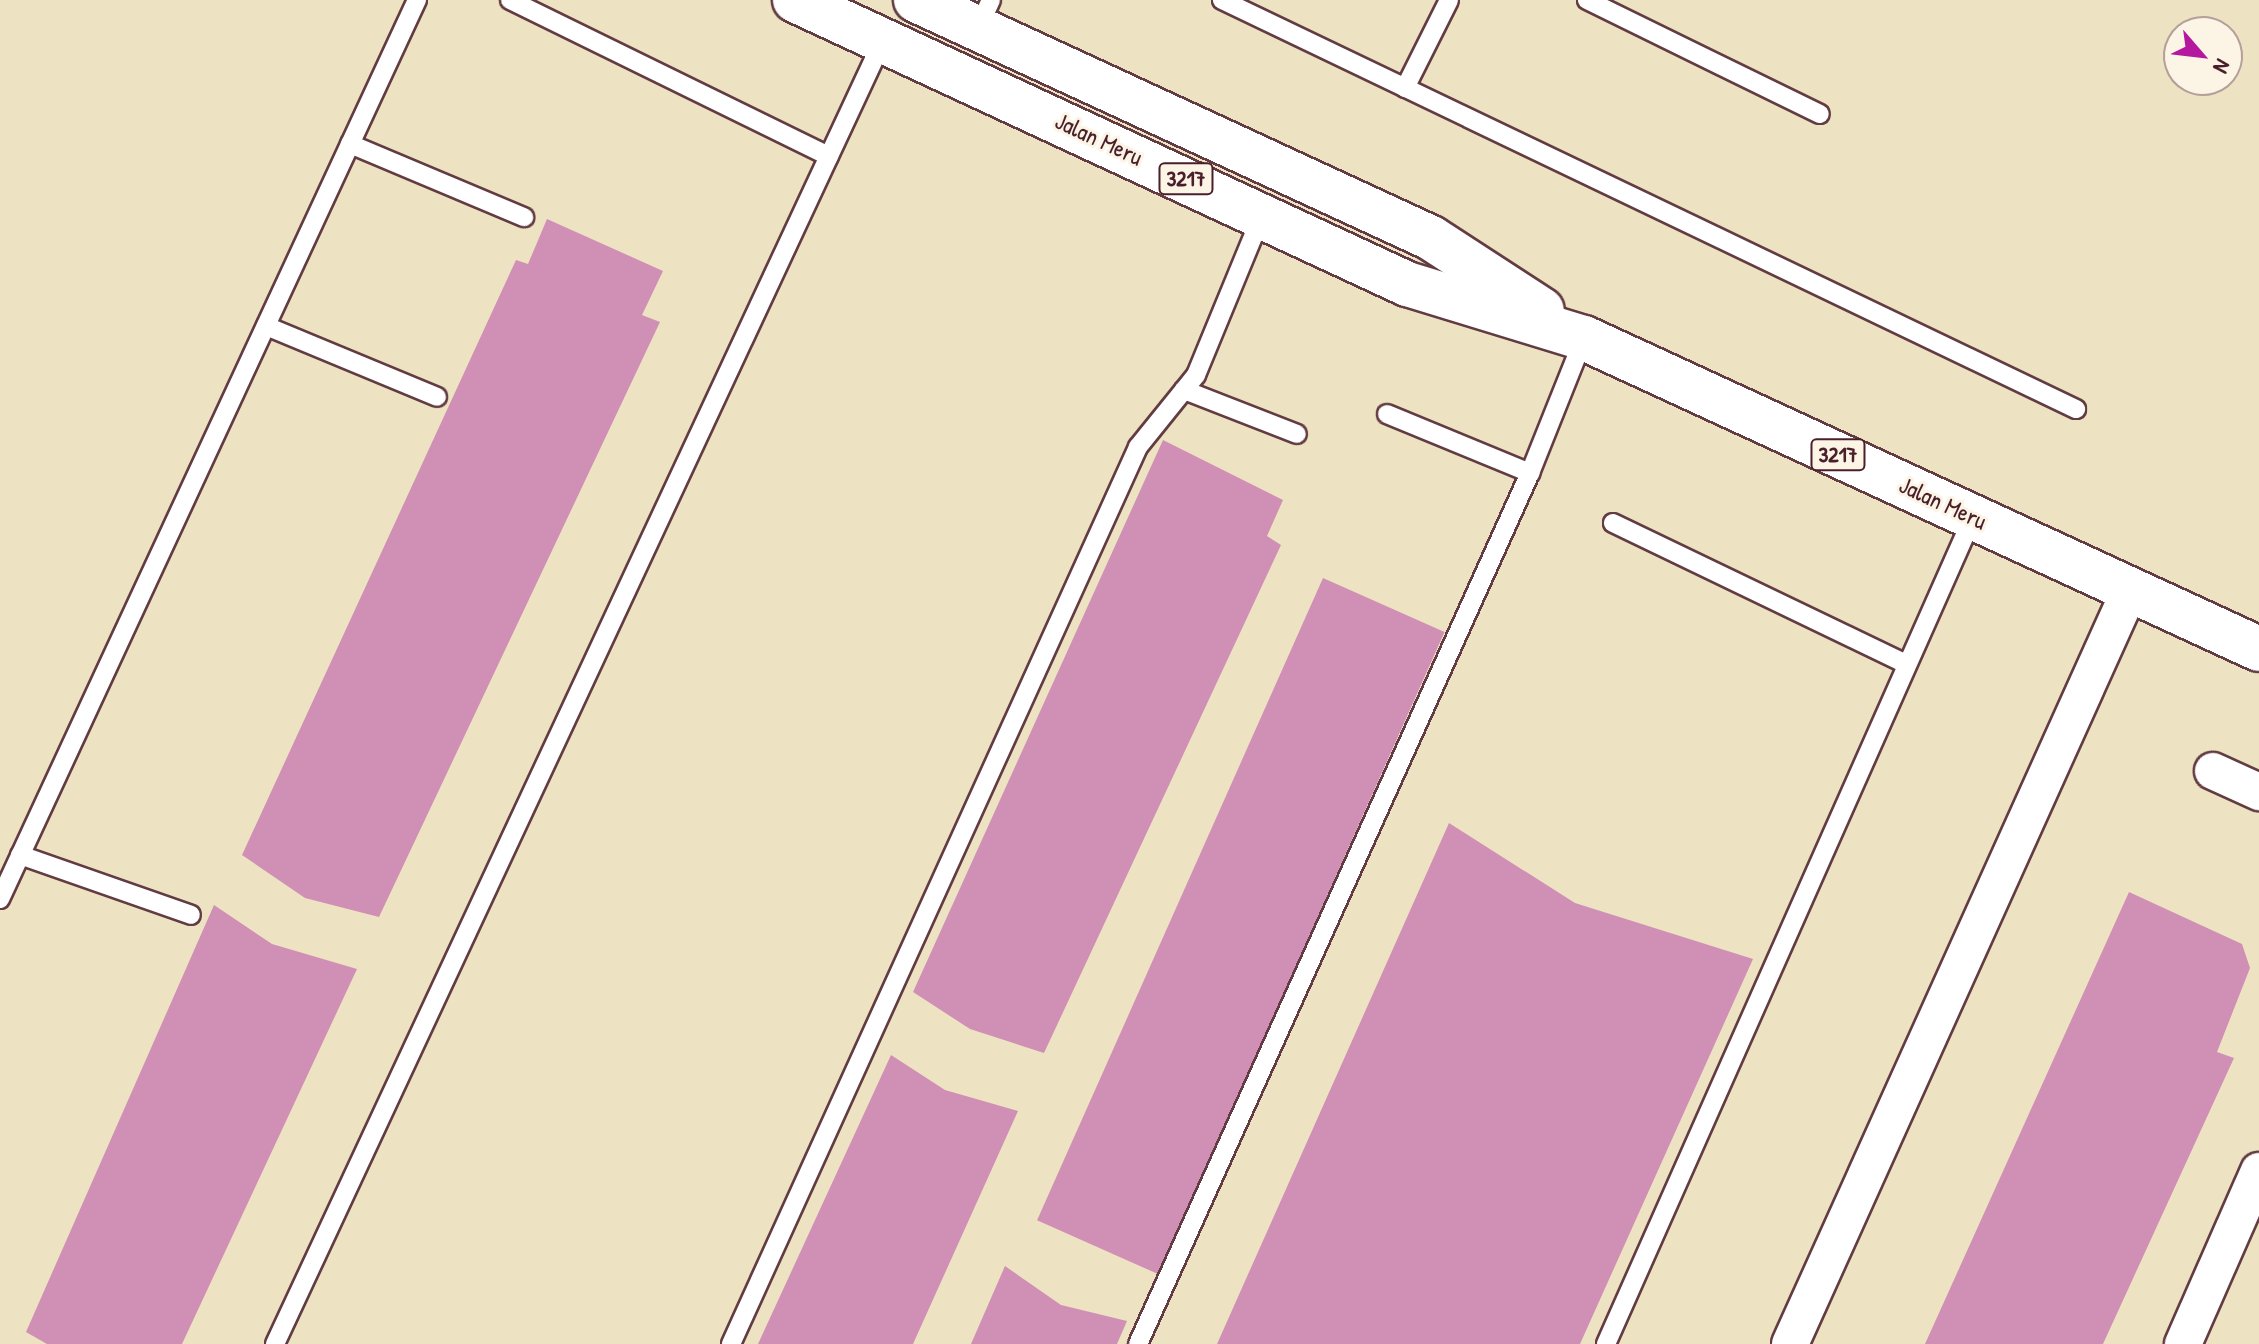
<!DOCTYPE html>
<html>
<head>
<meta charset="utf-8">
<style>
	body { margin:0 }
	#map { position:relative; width:2259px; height:1344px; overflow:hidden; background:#ede2c1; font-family:"Patrick Hand",sans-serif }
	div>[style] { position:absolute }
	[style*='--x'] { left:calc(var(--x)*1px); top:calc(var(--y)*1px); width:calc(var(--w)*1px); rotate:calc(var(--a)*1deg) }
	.building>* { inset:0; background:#d090b6; transform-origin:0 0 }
	.roads { filter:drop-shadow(2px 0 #623c42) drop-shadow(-2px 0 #623c42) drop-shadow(0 2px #623c42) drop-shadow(0 -2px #623c42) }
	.lane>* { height:18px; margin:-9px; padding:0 9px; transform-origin:9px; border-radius:9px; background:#fff }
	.street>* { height:36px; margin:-18px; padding:0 18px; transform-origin:18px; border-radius:18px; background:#fff }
	.primary>* { height:44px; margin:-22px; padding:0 22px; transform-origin:22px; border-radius:22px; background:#fff }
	span { translate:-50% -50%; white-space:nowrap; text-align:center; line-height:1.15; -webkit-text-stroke:6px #fcf5e5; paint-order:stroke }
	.shield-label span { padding:2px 6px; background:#fcf5e5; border:2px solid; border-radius:6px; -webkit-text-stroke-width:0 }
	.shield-label { font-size:22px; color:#4a1f2b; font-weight:700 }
	.street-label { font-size:24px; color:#4a1f2b }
	.north { position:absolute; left:2163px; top:16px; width:80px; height:80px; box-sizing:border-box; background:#fcf5e5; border:2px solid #b59f9b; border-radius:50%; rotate:118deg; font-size:22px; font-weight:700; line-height:32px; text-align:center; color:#4a1f2b }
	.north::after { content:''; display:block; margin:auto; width:28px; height:36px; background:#b5179e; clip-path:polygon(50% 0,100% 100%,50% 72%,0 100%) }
</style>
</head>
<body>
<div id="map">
	<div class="building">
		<div style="clip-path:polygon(547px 219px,663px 271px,642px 315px,660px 322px,379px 917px,305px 898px,242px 855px,516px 260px,528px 264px)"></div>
		<div style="clip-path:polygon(1163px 440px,1283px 500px,1267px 536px,1281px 545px,1044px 1053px,970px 1029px,913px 992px)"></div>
		<div style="left:1323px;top:578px;width:133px;height:703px;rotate:24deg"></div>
		<div style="clip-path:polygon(1449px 823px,1575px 903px,1753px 959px,1580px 1344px,1217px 1344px)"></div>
		<div style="clip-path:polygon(2129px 892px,2242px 944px,2250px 968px,2217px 1052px,2234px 1058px,2103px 1344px,1925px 1344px)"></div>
		<div style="clip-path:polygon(214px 905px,272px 944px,357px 969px,182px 1344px,47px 1344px,26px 1332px)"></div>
		<div style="clip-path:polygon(891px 1055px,945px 1090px,1018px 1111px,913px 1344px,758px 1344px)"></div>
		<div style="clip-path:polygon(1005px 1266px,1061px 1305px,1127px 1321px,1117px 1344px,971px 1344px)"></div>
	</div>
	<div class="roads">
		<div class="lane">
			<div style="--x:510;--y:0;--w:355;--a:26.1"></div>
			<div style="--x:1222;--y:0;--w:947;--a:25.59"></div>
			<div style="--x:1587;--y:0;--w:259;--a:26.1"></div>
			<div style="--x:977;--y:30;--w:33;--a:-65"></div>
			<div style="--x:1405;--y:88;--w:98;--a:-63.4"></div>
			<div style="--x:350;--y:144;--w:189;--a:22.8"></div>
			<div style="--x:266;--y:326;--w:185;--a:22.5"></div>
			<div style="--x:1184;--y:390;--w:121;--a:21.3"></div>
			<div style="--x:1387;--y:414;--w:155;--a:22.4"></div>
			<div style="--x:1613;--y:523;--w:325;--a:25.7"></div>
			<div style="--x:20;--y:855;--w:181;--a:19.3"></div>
			<div style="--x:0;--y:899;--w:991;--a:-65.12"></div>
			<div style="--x:275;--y:1344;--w:1439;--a:-65"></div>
			<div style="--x:731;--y:1344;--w:985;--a:-65.59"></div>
			<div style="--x:1138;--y:447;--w:92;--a:-51.1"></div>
			<div style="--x:1196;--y:375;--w:171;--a:-67.6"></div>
			<div style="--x:1138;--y:1344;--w:955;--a:-65.77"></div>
			<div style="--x:1530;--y:473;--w:145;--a:-68.2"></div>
			<div style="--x:1606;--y:1344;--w:905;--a:-66.07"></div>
		</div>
		<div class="street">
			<div style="--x:2213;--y:771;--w:51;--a:24.5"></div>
			<div style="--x:1790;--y:1344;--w:827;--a:-65.73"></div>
			<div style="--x:2183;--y:1344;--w:189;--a:-66.3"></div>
		</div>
		<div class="primary">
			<div style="--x:795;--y:0;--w:675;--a:24.89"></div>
			<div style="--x:1407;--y:284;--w:185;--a:17"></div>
			<div style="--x:1584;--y:338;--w:743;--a:24.74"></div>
			<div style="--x:916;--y:0;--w:567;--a:24.8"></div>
			<div style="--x:1431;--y:238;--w:132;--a:33"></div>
		</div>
	</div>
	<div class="shield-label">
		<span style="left:1186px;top:179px">3217</span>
		<span style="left:1838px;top:455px">3217</span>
	</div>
	<div class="street-label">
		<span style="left:1099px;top:139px;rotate:25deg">Jalan Meru</span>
		<span style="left:1943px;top:503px;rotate:25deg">Jalan Meru</span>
	</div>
	<div class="north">N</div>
</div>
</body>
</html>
